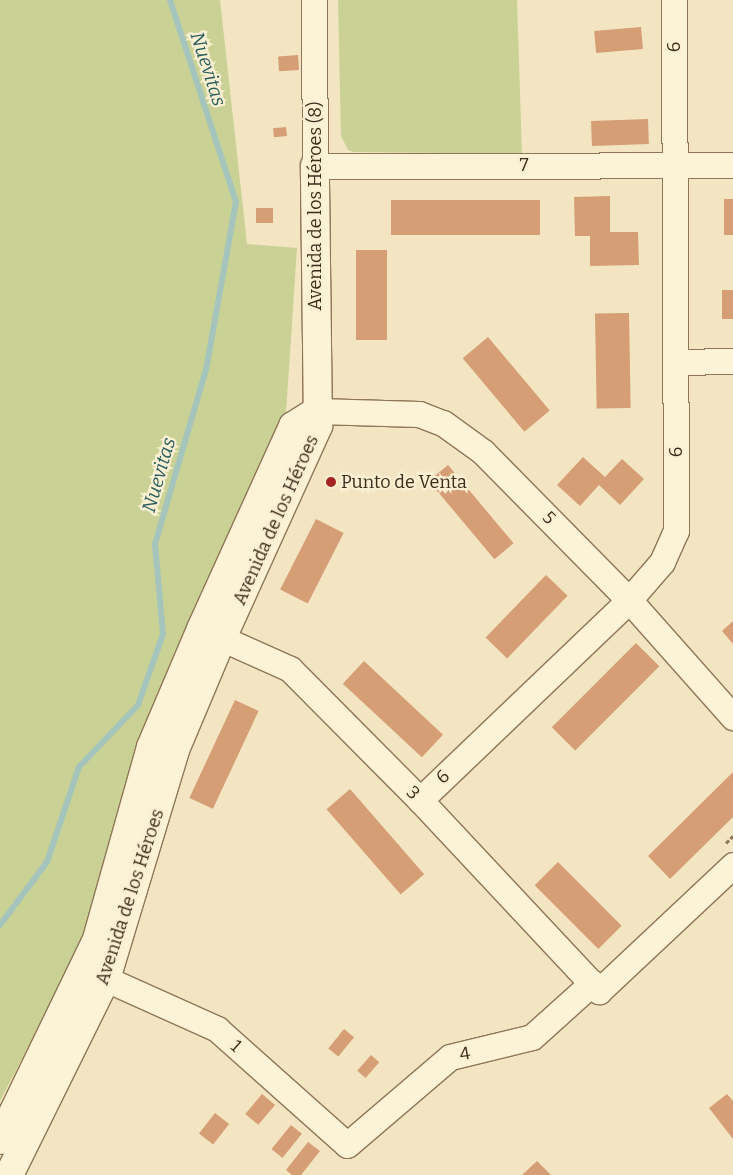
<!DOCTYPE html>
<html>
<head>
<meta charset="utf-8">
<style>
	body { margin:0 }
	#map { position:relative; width:733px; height:1175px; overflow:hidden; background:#f3e5c2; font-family:Bitter,serif }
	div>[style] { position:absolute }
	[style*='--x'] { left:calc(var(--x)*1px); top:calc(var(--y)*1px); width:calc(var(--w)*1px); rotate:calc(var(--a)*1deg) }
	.green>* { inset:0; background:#c9d294 }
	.stream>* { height:6px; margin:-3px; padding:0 3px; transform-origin:3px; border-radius:3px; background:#a5c5bc }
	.building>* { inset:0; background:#d59e74; transform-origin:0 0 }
	.path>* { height:3px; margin-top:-1.5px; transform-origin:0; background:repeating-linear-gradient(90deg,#8f7657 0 4px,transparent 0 6.5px) }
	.roads { filter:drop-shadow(1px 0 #8f7657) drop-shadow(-1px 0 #8f7657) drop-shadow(0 1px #8f7657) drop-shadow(0 -1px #8f7657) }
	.minor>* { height:25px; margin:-12.5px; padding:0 12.5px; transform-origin:12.5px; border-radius:12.5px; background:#fcf2d6 }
	.tertiary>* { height:28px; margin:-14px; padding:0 14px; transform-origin:14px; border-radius:14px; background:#fcf2d6 }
	.dots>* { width:14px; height:14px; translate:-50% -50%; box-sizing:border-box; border:2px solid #f9efd2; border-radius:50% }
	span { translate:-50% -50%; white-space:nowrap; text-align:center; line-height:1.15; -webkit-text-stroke:4.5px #f9efd2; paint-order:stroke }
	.street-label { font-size:18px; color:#3d2d1c }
	.poi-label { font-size:18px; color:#3d2d1c }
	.left { translate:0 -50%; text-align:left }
	.water-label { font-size:19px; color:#2a5e5c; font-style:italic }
</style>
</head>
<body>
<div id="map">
	<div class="green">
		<div style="clip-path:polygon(0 0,220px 0,247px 244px,297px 248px,286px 413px,148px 724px,81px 946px,0 1101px)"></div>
		<div style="clip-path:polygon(338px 0,517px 0,522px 154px,354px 152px,348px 150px,341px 136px)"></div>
	</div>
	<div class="stream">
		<div style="--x:0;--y:925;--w:79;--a:-53.3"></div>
		<div style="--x:47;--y:862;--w:100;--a:-71.4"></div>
		<div style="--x:79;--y:767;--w:86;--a:-46.4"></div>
		<div style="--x:138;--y:705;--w:75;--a:-70.6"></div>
		<div style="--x:163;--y:634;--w:90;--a:-95.1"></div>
		<div style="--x:155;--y:544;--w:181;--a:-73.7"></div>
		<div style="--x:206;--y:370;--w:171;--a:-79.9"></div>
		<div style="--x:236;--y:202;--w:213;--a:-108.1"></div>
	</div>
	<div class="building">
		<div style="left:641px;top:27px;width:22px;height:47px;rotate:85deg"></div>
		<div style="left:298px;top:55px;width:15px;height:20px;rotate:86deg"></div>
		<div style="left:648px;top:119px;width:25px;height:57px;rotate:88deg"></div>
		<div style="left:286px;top:127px;width:9px;height:13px;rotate:84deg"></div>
		<div style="clip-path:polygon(610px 196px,610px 232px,638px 232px,639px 265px,590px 266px,590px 236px,575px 236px,574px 197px)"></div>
		<div style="left:724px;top:199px;width:9px;height:36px"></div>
		<div style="left:540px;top:200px;width:35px;height:149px;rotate:90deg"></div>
		<div style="left:273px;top:208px;width:15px;height:17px;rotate:90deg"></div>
		<div style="left:356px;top:250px;width:31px;height:90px"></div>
		<div style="left:722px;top:290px;width:11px;height:29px"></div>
		<div style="left:629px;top:313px;width:95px;height:34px;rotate:89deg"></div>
		<div style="left:488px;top:337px;width:96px;height:33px;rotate:50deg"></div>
		<div style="clip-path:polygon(583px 457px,605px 477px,622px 459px,644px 479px,620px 505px,599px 485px,580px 506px,557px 485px)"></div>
		<div style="left:448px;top:465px;width:102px;height:25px;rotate:50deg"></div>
		<div style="left:316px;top:519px;width:31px;height:79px;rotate:27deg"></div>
		<div style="left:546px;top:575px;width:30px;height:87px;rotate:44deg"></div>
		<div style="clip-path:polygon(733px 621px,733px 644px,722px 631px)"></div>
		<div style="left:636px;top:643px;width:33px;height:119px;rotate:45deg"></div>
		<div style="left:364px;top:661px;width:108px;height:31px;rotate:43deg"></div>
		<div style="left:235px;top:700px;width:26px;height:108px;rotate:25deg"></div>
		<div style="clip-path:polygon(733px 772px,733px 817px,670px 879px,648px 856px)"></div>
		<div style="left:350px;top:789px;width:113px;height:31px;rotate:49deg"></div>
		<div style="left:558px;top:862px;width:90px;height:33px;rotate:45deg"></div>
		<div style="left:344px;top:1029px;width:13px;height:25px;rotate:39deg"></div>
		<div style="left:371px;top:1055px;width:11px;height:21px;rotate:41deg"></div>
		<div style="left:262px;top:1094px;width:17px;height:26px;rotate:40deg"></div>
		<div style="clip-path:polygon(727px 1094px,733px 1101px,733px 1139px,709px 1108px)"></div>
		<div style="left:215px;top:1113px;width:18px;height:26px;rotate:38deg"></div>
		<div style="left:291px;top:1125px;width:14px;height:31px;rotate:39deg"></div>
		<div style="clip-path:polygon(308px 1142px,320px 1151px,301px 1175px,292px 1175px,286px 1170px)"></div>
		<div style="clip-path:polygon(537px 1161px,551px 1175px,522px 1175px)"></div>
	</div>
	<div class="path">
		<div style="--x:726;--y:843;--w:10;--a:-45"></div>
	</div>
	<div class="roads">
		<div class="minor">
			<div style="--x:314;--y:0;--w:166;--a:89.7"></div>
			<div style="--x:315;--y:166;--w:418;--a:-0.1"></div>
			<div style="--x:676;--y:362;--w:57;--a:-1"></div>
			<div style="--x:317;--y:411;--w:102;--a:1.7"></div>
			<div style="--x:419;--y:414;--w:26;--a:21"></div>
			<div style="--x:443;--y:423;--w:49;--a:35.9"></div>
			<div style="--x:483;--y:452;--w:208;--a:45.4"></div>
			<div style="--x:629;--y:600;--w:157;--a:48.4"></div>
			<div style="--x:203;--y:630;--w:95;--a:24.1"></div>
			<div style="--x:290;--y:669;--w:185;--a:45.2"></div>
			<div style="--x:420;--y:800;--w:262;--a:46.9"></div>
			<div style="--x:599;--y:991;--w:184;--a:-43.2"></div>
			<div style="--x:420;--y:800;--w:289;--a:-43.7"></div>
			<div style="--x:629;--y:600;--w:50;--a:-49"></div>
			<div style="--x:662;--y:562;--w:34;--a:-66"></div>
			<div style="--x:676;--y:531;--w:531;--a:-90.22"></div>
			<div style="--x:106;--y:979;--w:122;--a:24.2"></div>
			<div style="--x:217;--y:1029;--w:174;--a:41.7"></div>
			<div style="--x:347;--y:1145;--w:135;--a:-40.5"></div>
			<div style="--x:450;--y:1057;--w:84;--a:-13.7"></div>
			<div style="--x:532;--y:1037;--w:81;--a:-42"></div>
		</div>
		<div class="tertiary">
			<div style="--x:0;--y:1140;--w:223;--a:-64.2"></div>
			<div style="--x:97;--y:939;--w:199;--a:-74.3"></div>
			<div style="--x:151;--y:747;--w:128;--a:-67"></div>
			<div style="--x:201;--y:629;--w:223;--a:-65.6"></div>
			<div style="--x:293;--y:426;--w:28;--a:-32"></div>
			<div style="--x:9;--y:1175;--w:219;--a:-63.7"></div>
			<div style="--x:106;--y:979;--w:239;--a:-73.2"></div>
			<div style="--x:175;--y:750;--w:121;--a:-67.2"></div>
			<div style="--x:222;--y:638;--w:233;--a:-65.6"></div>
			<div style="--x:318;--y:426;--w:260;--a:-90.7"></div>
		</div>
	</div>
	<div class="dots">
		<div style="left:331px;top:482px;background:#a42220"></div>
	</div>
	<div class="street-label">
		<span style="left:674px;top:47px;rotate:-90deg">6</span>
		<span style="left:524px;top:165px">7</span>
		<span style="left:315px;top:206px;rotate:-90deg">Avenida de los Héroes (8)</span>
		<span style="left:676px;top:452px;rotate:-90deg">6</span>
		<span style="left:549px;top:518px;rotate:45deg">5</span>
		<span style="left:276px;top:520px;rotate:-66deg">Avenida de los Héroes</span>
		<span style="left:443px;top:777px;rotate:-44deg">6</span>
		<span style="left:413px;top:793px;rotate:45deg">3</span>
		<span style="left:130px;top:897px;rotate:-72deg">Avenida de los Héroes</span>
		<span style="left:236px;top:1046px;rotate:42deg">1</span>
		<span style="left:465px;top:1054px;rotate:-10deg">4</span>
	</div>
	<div class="poi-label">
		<span class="left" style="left:341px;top:482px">Punto de Venta</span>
	</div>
	<div class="water-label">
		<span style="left:208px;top:69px;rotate:72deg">Nuevitas</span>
		<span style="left:159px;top:475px;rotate:-74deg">Nuevitas</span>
	</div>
</div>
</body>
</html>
